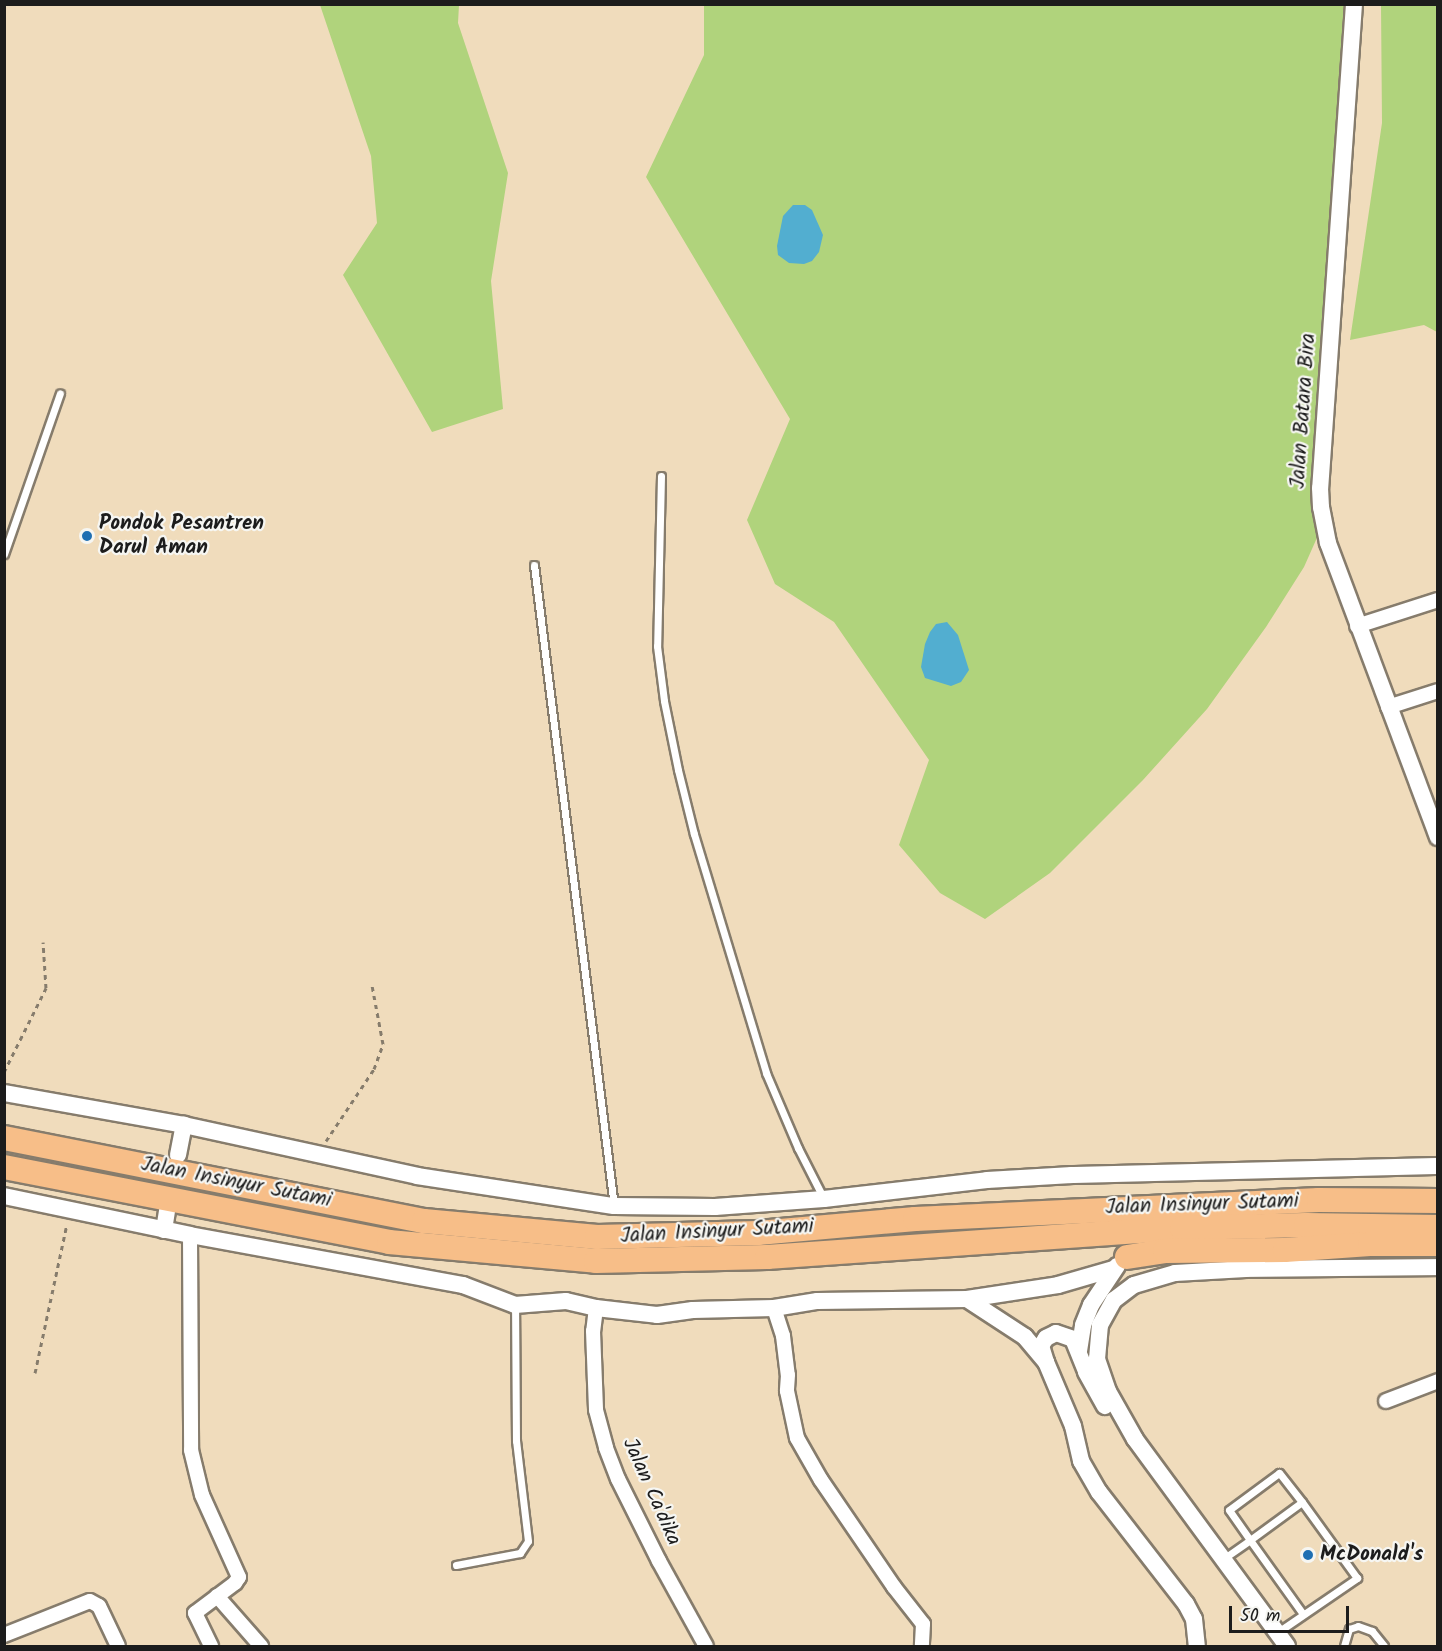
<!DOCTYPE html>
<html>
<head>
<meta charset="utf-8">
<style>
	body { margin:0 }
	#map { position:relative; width:1442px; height:1651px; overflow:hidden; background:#f0dcbc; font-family:Kalam,sans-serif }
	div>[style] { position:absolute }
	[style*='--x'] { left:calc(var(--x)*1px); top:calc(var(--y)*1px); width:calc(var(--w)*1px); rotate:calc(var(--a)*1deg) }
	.green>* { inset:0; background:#b0d37c }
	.water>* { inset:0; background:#52aed0 }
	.path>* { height:3px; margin-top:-1.5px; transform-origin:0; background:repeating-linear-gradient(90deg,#867c6c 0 4.5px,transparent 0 9px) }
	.roads { filter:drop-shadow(2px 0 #867c6c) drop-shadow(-2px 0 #867c6c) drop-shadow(0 2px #867c6c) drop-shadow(0 -2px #867c6c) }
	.service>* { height:7px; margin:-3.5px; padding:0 3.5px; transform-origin:3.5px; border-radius:3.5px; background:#fff }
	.minor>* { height:14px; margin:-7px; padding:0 7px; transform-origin:7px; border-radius:7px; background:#fff }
	.tertiary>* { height:16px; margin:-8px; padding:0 8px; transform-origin:8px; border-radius:8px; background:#fff }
	.motorway>* { height:24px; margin:-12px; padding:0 12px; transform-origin:12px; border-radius:12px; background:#f7be88 }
	.dots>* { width:16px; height:16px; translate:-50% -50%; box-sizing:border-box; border:3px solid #f6f6f2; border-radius:50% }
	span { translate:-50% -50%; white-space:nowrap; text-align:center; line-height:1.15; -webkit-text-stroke:4.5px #f6f6f2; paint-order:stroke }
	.street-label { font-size:21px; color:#1c1c1c }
	.poi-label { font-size:21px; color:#1c1c1c; font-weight:700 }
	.left { translate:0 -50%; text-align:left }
	.frame { position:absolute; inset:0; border:6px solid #1c1c1c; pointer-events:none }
	.scale { position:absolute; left:1229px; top:1606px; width:120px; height:27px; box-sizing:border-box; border:3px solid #1c1c1c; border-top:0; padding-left:8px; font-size:18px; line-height:21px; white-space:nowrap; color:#1c1c1c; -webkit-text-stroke:4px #f6f6f2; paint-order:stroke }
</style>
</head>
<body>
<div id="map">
	<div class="green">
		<div style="clip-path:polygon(320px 5px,459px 5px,458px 23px,508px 173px,491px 281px,503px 409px,432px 432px,343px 275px,377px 223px,371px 156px)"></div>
		<div style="clip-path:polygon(704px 5px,1353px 5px,1328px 513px,1304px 567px,1266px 627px,1207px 709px,1143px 780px,1050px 873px,985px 919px,940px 893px,899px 845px,929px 760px,834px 622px,775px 584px,747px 520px,790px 419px,646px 177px,704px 55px)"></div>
		<div style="clip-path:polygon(1381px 5px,1437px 5px,1437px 332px,1424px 325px,1350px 340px,1382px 123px)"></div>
	</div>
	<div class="water">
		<div style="clip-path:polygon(793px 205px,805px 205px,812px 210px,823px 235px,819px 252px,812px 261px,804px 264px,789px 263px,778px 255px,777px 246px,783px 216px)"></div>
		<div style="clip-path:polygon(947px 622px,958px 635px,969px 670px,961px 682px,951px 686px,925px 678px,921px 667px,925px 644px,930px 632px,936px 624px)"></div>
	</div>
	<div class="path">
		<div style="--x:4;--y:1072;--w:94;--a:-63.4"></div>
		<div style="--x:46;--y:988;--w:46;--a:-93.7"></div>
		<div style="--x:326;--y:1141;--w:87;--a:-56.3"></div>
		<div style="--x:374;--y:1069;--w:27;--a:-70"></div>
		<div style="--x:383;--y:1044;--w:60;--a:-100.6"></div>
		<div style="--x:35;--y:1373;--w:152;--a:-77.9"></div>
	</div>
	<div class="roads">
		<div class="service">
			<div style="--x:661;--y:476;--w:170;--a:91.3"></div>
			<div style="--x:657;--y:646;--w:55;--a:82.7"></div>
			<div style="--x:664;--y:701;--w:70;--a:78.5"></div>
			<div style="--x:678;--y:770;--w:66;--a:76"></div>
			<div style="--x:694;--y:834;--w:250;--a:73.2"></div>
			<div style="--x:766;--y:1073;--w:82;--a:66.9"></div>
			<div style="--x:798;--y:1148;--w:57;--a:63"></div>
			<div style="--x:4;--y:554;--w:170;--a:-70.8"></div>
			<div style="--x:534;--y:565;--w:646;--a:82.89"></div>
			<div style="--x:1223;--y:1559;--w:33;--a:-35"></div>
			<div style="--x:1250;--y:1540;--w:64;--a:-36.2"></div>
			<div style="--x:1302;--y:1502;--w:37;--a:-128"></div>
			<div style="--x:1279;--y:1473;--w:62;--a:143.5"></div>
			<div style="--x:1229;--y:1510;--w:37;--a:55"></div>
			<div style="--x:1250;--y:1540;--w:91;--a:54.4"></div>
			<div style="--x:456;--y:1565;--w:65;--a:-10.6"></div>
			<div style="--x:520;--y:1553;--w:14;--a:-56"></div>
			<div style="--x:528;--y:1541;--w:101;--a:-96.8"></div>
			<div style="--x:516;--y:1441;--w:135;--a:-90.4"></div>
			<div style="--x:1278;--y:1632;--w:96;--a:-34.4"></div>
			<div style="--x:1357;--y:1578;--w:94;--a:-125.9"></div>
			<div style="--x:1344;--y:1646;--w:18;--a:-74"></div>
			<div style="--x:1349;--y:1629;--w:9;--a:-18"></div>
			<div style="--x:1358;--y:1626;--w:15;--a:20"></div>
			<div style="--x:1372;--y:1631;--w:19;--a:51"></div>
		</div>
		<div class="minor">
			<div style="--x:1357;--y:626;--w:85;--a:-17.8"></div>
			<div style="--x:1388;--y:707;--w:52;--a:-17.7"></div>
			<div style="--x:190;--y:1235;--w:215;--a:89.7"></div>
			<div style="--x:191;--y:1450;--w:46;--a:76.3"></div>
			<div style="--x:202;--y:1495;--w:90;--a:65.7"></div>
			<div style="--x:239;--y:1577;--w:7;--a:124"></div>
			<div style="--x:235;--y:1583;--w:50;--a:143.1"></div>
			<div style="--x:195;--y:1613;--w:37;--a:64"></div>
			<div style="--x:596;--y:1308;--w:23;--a:97"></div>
			<div style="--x:593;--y:1331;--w:79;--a:87.8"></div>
			<div style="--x:596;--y:1410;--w:39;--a:75"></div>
			<div style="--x:606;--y:1448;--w:33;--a:69"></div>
			<div style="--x:618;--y:1479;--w:92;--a:63.4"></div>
			<div style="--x:659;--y:1561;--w:97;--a:61.1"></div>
			<div style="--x:774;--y:1308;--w:29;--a:72"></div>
			<div style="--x:783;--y:1336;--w:39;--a:83"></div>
			<div style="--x:788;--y:1375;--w:16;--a:94"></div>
			<div style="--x:787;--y:1391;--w:48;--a:78"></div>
			<div style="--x:797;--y:1438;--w:48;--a:60.3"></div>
			<div style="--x:821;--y:1480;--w:130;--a:55.7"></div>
			<div style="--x:894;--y:1587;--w:47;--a:51.9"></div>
			<div style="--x:923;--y:1624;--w:22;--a:93"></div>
			<div style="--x:1386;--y:1401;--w:56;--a:-21"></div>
			<div style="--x:217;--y:1596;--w:67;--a:48.7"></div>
			<div style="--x:4;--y:1635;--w:92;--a:-21.6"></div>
			<div style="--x:90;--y:1601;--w:10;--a:29"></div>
			<div style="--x:99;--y:1606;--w:44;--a:64.6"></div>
		</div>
		<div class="tertiary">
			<div style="--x:1354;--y:4;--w:485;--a:94"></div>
			<div style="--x:1320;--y:488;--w:19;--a:87"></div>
			<div style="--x:1321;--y:507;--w:37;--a:79"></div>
			<div style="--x:1328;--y:543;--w:314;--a:69.5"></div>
			<div style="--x:4;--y:1093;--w:183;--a:10.1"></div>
			<div style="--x:184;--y:1125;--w:239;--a:12.3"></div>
			<div style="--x:417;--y:1176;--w:199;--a:8.7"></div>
			<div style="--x:614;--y:1206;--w:101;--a:0.6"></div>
			<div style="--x:715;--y:1207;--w:109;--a:-4.2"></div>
			<div style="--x:824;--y:1199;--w:164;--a:-6.6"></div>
			<div style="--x:987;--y:1180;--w:85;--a:-3.4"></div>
			<div style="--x:1072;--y:1175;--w:366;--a:-1.4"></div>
			<div style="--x:178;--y:1155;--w:31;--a:-79"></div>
			<div style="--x:4;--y:1196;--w:190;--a:11.8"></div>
			<div style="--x:190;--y:1235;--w:278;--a:10.4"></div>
			<div style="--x:463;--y:1285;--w:56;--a:21"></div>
			<div style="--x:515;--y:1305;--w:51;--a:-4.5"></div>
			<div style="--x:566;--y:1301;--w:31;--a:13"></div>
			<div style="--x:596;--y:1308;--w:61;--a:6.5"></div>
			<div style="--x:657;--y:1315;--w:36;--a:-8"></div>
			<div style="--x:693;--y:1310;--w:81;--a:-1.4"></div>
			<div style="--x:774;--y:1308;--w:44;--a:-9.2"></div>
			<div style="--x:817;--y:1301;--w:150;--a:-0.8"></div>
			<div style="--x:967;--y:1299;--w:92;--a:-8.7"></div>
			<div style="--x:1058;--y:1285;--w:57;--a:-16.2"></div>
			<div style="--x:164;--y:1230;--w:20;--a:-81"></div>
			<div style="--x:967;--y:1299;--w:69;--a:33.2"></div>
			<div style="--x:1025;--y:1337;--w:33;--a:50"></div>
			<div style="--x:1046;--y:1362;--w:69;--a:67.1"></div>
			<div style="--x:1073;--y:1426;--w:36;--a:77"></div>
			<div style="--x:1081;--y:1461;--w:36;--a:60"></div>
			<div style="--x:1099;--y:1492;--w:142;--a:52.2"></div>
			<div style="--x:1186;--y:1604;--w:17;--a:62"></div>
			<div style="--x:1194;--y:1619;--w:27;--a:84"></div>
			<div style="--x:1079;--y:1351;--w:26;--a:-81"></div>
			<div style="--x:1083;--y:1325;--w:22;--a:-68"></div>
			<div style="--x:1091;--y:1305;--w:47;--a:-56.3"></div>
			<div style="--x:1046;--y:1362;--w:17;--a:-107"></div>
			<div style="--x:1041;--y:1346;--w:9;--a:-58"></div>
			<div style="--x:1046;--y:1338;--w:11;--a:-27"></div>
			<div style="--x:1056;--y:1333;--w:18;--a:19"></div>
			<div style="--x:1073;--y:1339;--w:35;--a:68"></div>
			<div style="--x:1086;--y:1372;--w:39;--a:61"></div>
			<div style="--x:1287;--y:1646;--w:257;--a:-126.3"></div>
			<div style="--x:1135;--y:1439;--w:55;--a:-119.4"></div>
			<div style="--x:1108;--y:1391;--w:34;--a:-109"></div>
			<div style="--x:1097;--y:1359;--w:34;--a:-85"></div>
			<div style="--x:1100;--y:1325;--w:29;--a:-61"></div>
			<div style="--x:1114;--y:1300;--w:25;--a:-37"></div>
			<div style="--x:1134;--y:1285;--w:43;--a:-16.3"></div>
			<div style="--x:1175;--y:1273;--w:71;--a:-3.2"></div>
			<div style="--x:1246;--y:1269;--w:192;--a:-0.6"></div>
		</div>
		<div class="motorway">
			<div style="--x:4;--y:1138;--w:428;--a:11.2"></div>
			<div style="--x:424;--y:1221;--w:174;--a:5.3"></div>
			<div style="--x:597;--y:1237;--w:161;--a:-1.4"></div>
			<div style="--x:758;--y:1233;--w:158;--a:-5.1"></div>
			<div style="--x:915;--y:1219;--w:404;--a:-2.7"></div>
			<div style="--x:1319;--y:1200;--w:119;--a:0.5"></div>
			<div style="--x:4;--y:1167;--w:392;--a:11"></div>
			<div style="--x:389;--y:1242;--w:208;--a:5.2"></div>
			<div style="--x:596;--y:1261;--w:171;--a:-1.3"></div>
			<div style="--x:767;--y:1257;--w:416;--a:-4"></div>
			<div style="--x:1182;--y:1228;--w:124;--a:-1.4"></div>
			<div style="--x:1306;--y:1225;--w:132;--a:0.9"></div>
			<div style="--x:1127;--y:1257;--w:38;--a:-9"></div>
			<div style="--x:1165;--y:1251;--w:120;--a:-0.5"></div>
			<div style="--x:1285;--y:1250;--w:85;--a:-4"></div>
			<div style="--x:1370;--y:1244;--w:68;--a:0"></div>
		</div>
	</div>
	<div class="dots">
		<div style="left:87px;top:536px;background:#1f6fb2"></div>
		<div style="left:1308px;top:1555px;background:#1f6fb2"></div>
	</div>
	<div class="street-label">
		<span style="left:1304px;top:411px;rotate:-86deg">Jalan Batara Bira</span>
		<span style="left:236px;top:1183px;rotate:11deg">Jalan Insinyur Sutami</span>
		<span style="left:1202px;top:1205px;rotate:-2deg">Jalan Insinyur Sutami</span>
		<span style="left:717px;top:1232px;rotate:-3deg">Jalan Insinyur Sutami</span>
		<span style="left:651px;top:1492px;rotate:66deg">Jalan Ca'dika</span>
	</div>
	<div class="poi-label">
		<span class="left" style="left:99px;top:536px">Pondok Pesantren<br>Darul Aman</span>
		<span class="left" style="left:1320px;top:1555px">McDonald's</span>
	</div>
	<div class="frame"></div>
	<div class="scale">50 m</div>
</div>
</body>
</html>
